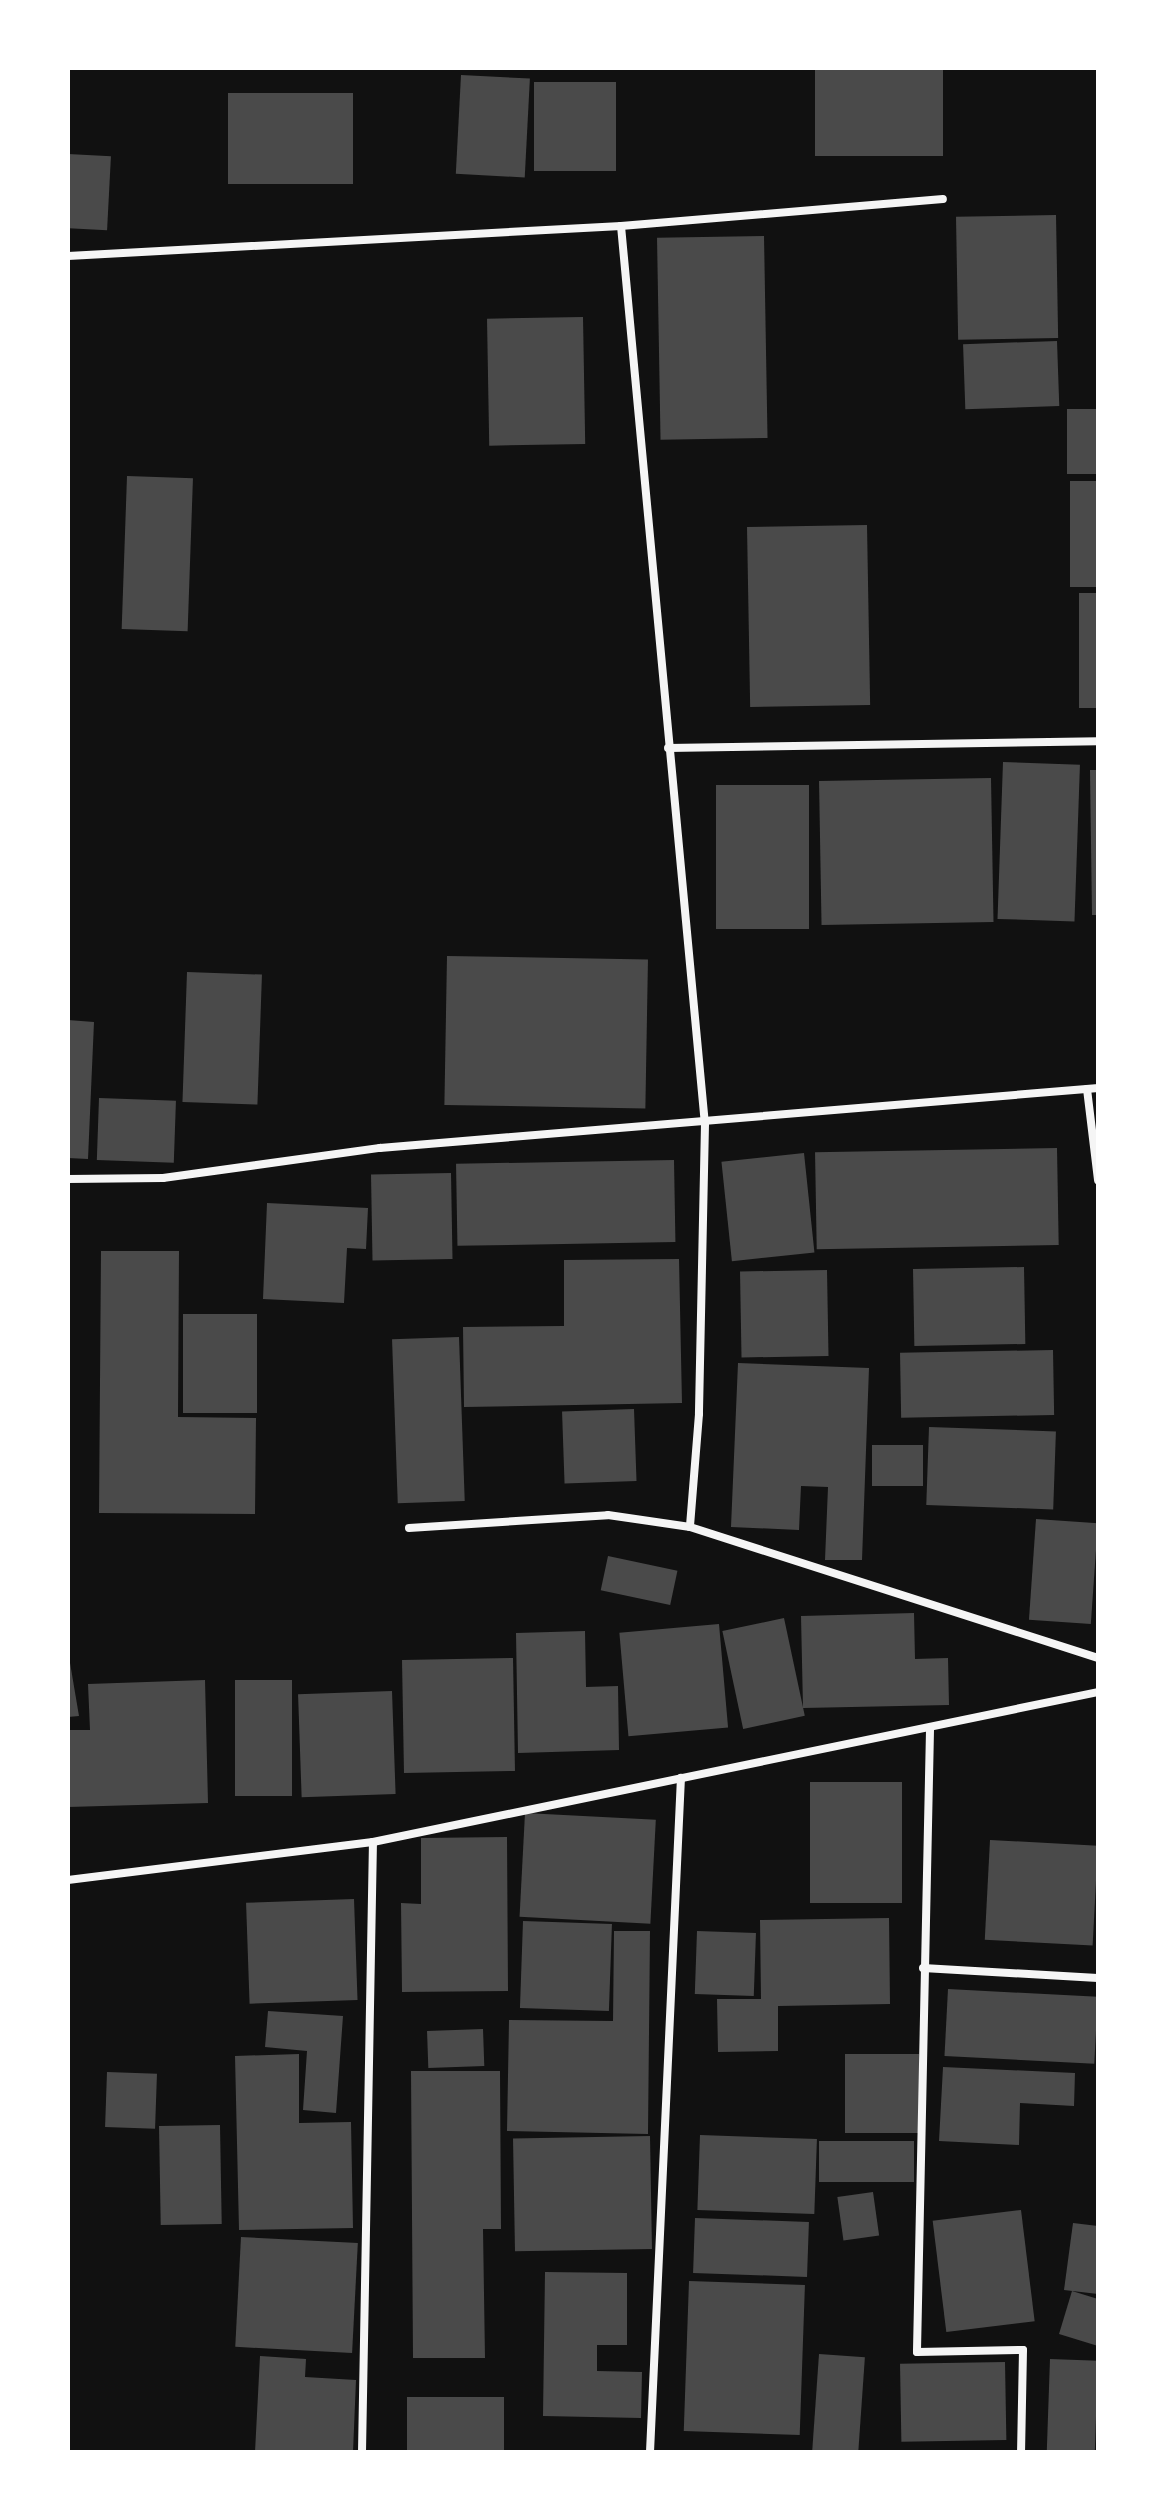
<!DOCTYPE html>
<html>
<head>
<meta charset="utf-8">
<style>
	body { margin:0 }
	#map { position:relative; width:1166px; height:2520px; overflow:hidden; background:#111; font-family:"PT Serif",serif }
	div>[style] { position:absolute }
	[style*='--x'] { left:calc(var(--x)*1px); top:calc(var(--y)*1px); width:calc(var(--w)*1px); rotate:calc(var(--a)*1deg) }
	.building>* { inset:0; background:#4a4a4a; transform-origin:0 0 }
	.minor>* { height:8px; margin:-4px; padding:0 4px; transform-origin:4px; border-radius:4px; background:#f5f5f5 }
	span { translate:-50% -50%; white-space:nowrap; text-align:center; line-height:1.15; -webkit-text-stroke:8px #fff; paint-order:stroke }
	.frame { position:absolute; inset:0; border:70px solid #fff; pointer-events:none }
</style>
</head>
<body>
<div id="map">
	<div class="building">
		<div style="left:815px;top:68px;width:128px;height:88px"></div>
		<div style="left:461px;top:75px;width:69px;height:99px;rotate:3deg"></div>
		<div style="left:534px;top:82px;width:82px;height:89px"></div>
		<div style="left:353px;top:93px;width:91px;height:125px;rotate:90deg"></div>
		<div style="left:68px;top:154px;width:43px;height:74px;rotate:3deg"></div>
		<div style="left:1056px;top:215px;width:123px;height:100px;rotate:89deg"></div>
		<div style="left:764px;top:236px;width:202px;height:107px;rotate:89deg"></div>
		<div style="left:583px;top:317px;width:127px;height:96px;rotate:89deg"></div>
		<div style="left:1057px;top:341px;width:65px;height:94px;rotate:88deg"></div>
		<div style="left:1098px;top:409px;width:65px;height:31px;rotate:90deg"></div>
		<div style="left:127px;top:476px;width:66px;height:153px;rotate:2deg"></div>
		<div style="left:1070px;top:481px;width:28px;height:106px"></div>
		<div style="left:867px;top:525px;width:180px;height:120px;rotate:89deg"></div>
		<div style="left:1079px;top:593px;width:19px;height:115px"></div>
		<div style="left:1003px;top:762px;width:77px;height:157px;rotate:2deg"></div>
		<div style="clip-path:polygon(1090px 770px,1098px 770px,1098px 915px,1092px 915px)"></div>
		<div style="left:991px;top:778px;width:144px;height:172px;rotate:89deg"></div>
		<div style="left:716px;top:785px;width:93px;height:144px"></div>
		<div style="left:447px;top:956px;width:201px;height:149px;rotate:1deg"></div>
		<div style="left:187px;top:972px;width:75px;height:130px;rotate:2deg"></div>
		<div style="clip-path:polygon(68px 1020px,94px 1022px,88px 1159px,68px 1158px)"></div>
		<div style="left:99px;top:1098px;width:77px;height:62px;rotate:2deg"></div>
		<div style="left:1057px;top:1148px;width:97px;height:242px;rotate:89deg"></div>
		<div style="left:804px;top:1153px;width:100px;height:83px;rotate:84deg"></div>
		<div style="left:674px;top:1160px;width:82px;height:218px;rotate:89deg"></div>
		<div style="left:451px;top:1173px;width:86px;height:80px;rotate:89deg"></div>
		<div style="clip-path:polygon(267px 1203px,368px 1208px,366px 1249px,347px 1248px,344px 1303px,263px 1299px)"></div>
		<div style="clip-path:polygon(101px 1251px,179px 1251px,178px 1417px,256px 1418px,255px 1514px,99px 1513px)"></div>
		<div style="clip-path:polygon(679px 1259px,682px 1403px,464px 1407px,463px 1327px,564px 1326px,564px 1260px)"></div>
		<div style="left:1024px;top:1267px;width:77px;height:111px;rotate:89deg"></div>
		<div style="left:827px;top:1270px;width:86px;height:87px;rotate:89deg"></div>
		<div style="left:183px;top:1314px;width:74px;height:99px"></div>
		<div style="left:459px;top:1337px;width:164px;height:67px;rotate:88deg"></div>
		<div style="left:1053px;top:1350px;width:65px;height:153px;rotate:89deg"></div>
		<div style="clip-path:polygon(738px 1363px,869px 1368px,862px 1560px,825px 1560px,828px 1487px,801px 1486px,799px 1530px,731px 1527px)"></div>
		<div style="left:634px;top:1409px;width:72px;height:72px;rotate:88deg"></div>
		<div style="left:929px;top:1427px;width:127px;height:78px;rotate:2deg"></div>
		<div style="left:872px;top:1445px;width:51px;height:41px"></div>
		<div style="left:1036px;top:1519px;width:62px;height:101px;rotate:4deg"></div>
		<div style="left:608px;top:1556px;width:71px;height:35px;rotate:12deg"></div>
		<div style="clip-path:polygon(914px 1613px,915px 1659px,948px 1658px,949px 1705px,803px 1708px,801px 1616px)"></div>
		<div style="left:784px;top:1618px;width:100px;height:63px;rotate:78deg"></div>
		<div style="left:719px;top:1624px;width:104px;height:100px;rotate:85deg"></div>
		<div style="clip-path:polygon(585px 1631px,586px 1687px,618px 1686px,619px 1750px,518px 1753px,516px 1633px)"></div>
		<div style="clip-path:polygon(68px 1651px,79px 1716px,68px 1717px)"></div>
		<div style="left:513px;top:1658px;width:113px;height:111px;rotate:89deg"></div>
		<div style="clip-path:polygon(205px 1680px,208px 1803px,68px 1807px,68px 1730px,90px 1730px,88px 1684px)"></div>
		<div style="left:292px;top:1680px;width:116px;height:57px;rotate:90deg"></div>
		<div style="left:392px;top:1691px;width:103px;height:94px;rotate:88deg"></div>
		<div style="left:810px;top:1782px;width:92px;height:121px"></div>
		<div style="left:525px;top:1813px;width:131px;height:104px;rotate:3deg"></div>
		<div style="clip-path:polygon(507px 1837px,508px 1991px,402px 1992px,401px 1903px,421px 1904px,421px 1838px)"></div>
		<div style="left:990px;top:1840px;width:108px;height:100px;rotate:3deg"></div>
		<div style="left:354px;top:1899px;width:101px;height:108px;rotate:88deg"></div>
		<div style="clip-path:polygon(889px 1918px,890px 2004px,778px 2006px,778px 2051px,718px 2052px,717px 1999px,761px 1999px,760px 1920px)"></div>
		<div style="left:523px;top:1921px;width:89px;height:87px;rotate:2deg"></div>
		<div style="clip-path:polygon(614px 1931px,650px 1931px,648px 2134px,507px 2131px,509px 2020px,613px 2021px)"></div>
		<div style="left:697px;top:1931px;width:59px;height:63px;rotate:2deg"></div>
		<div style="left:948px;top:1989px;width:150px;height:67px;rotate:3deg"></div>
		<div style="clip-path:polygon(268px 2011px,343px 2016px,336px 2113px,303px 2110px,307px 2051px,265px 2047px)"></div>
		<div style="left:483px;top:2029px;width:37px;height:56px;rotate:88deg"></div>
		<div style="clip-path:polygon(299px 2054px,299px 2123px,351px 2122px,353px 2228px,239px 2230px,235px 2056px)"></div>
		<div style="left:845px;top:2054px;width:74px;height:79px"></div>
		<div style="clip-path:polygon(943px 2067px,1075px 2073px,1074px 2106px,1020px 2103px,1019px 2145px,939px 2141px)"></div>
		<div style="clip-path:polygon(411px 2071px,500px 2071px,501px 2229px,483px 2229px,485px 2358px,413px 2358px)"></div>
		<div style="left:107px;top:2072px;width:50px;height:55px;rotate:2deg"></div>
		<div style="left:220px;top:2125px;width:99px;height:61px;rotate:89deg"></div>
		<div style="left:700px;top:2135px;width:117px;height:75px;rotate:2deg"></div>
		<div style="left:650px;top:2136px;width:113px;height:137px;rotate:89deg"></div>
		<div style="left:819px;top:2141px;width:95px;height:41px"></div>
		<div style="left:873px;top:2192px;width:44px;height:36px;rotate:82deg"></div>
		<div style="left:1021px;top:2210px;width:112px;height:89px;rotate:83deg"></div>
		<div style="left:695px;top:2218px;width:114px;height:55px;rotate:2deg"></div>
		<div style="clip-path:polygon(1073px 2223px,1098px 2226px,1098px 2294px,1064px 2290px)"></div>
		<div style="left:241px;top:2237px;width:117px;height:110px;rotate:3deg"></div>
		<div style="clip-path:polygon(545px 2272px,627px 2273px,627px 2345px,597px 2345px,597px 2371px,642px 2372px,641px 2418px,543px 2416px)"></div>
		<div style="left:689px;top:2281px;width:116px;height:150px;rotate:2deg"></div>
		<div style="clip-path:polygon(1072px 2291px,1098px 2299px,1098px 2346px,1059px 2334px)"></div>
		<div style="left:819px;top:2354px;width:46px;height:97px;rotate:4deg"></div>
		<div style="clip-path:polygon(260px 2356px,306px 2359px,305px 2377px,356px 2380px,353px 2452px,255px 2452px)"></div>
		<div style="left:1050px;top:2359px;width:48px;height:93px;rotate:2deg"></div>
		<div style="left:1005px;top:2362px;width:78px;height:105px;rotate:89deg"></div>
		<div style="left:504px;top:2397px;width:55px;height:97px;rotate:90deg"></div>
	</div>
	<div class="minor">
		<div style="--x:621;--y:226;--w:323;--a:-4.8"></div>
		<div style="--x:68;--y:256;--w:554;--a:-3.11"></div>
		<div style="--x:621;--y:226;--w:902;--a:84.66"></div>
		<div style="--x:705;--y:1124;--w:290;--a:91.2"></div>
		<div style="--x:699;--y:1414;--w:113;--a:94.6"></div>
		<div style="--x:668;--y:748;--w:430;--a:-0.9"></div>
		<div style="--x:1087;--y:1089;--w:92;--a:83.1"></div>
		<div style="--x:68;--y:1179;--w:95;--a:-0.6"></div>
		<div style="--x:163;--y:1178;--w:219;--a:-7.9"></div>
		<div style="--x:380;--y:1148;--w:721;--a:-4.78"></div>
		<div style="--x:409;--y:1528;--w:199;--a:-3.7"></div>
		<div style="--x:608;--y:1515;--w:83;--a:8.3"></div>
		<div style="--x:690;--y:1527;--w:429;--a:17.8"></div>
		<div style="--x:930;--y:1730;--w:622;--a:91.2"></div>
		<div style="--x:917;--y:2352;--w:106;--a:-1.1"></div>
		<div style="--x:1023;--y:2350;--w:102;--a:91.1"></div>
		<div style="--x:68;--y:1880;--w:307;--a:-7.1"></div>
		<div style="--x:373;--y:1842;--w:740;--a:-11.69"></div>
		<div style="--x:923;--y:1968;--w:175;--a:3.3"></div>
		<div style="--x:362;--y:2452;--w:610;--a:-88.97"></div>
		<div style="--x:650;--y:2452;--w:675;--a:-87.37"></div>
	</div>
	<div class="frame"></div>
</div>
</body>
</html>
